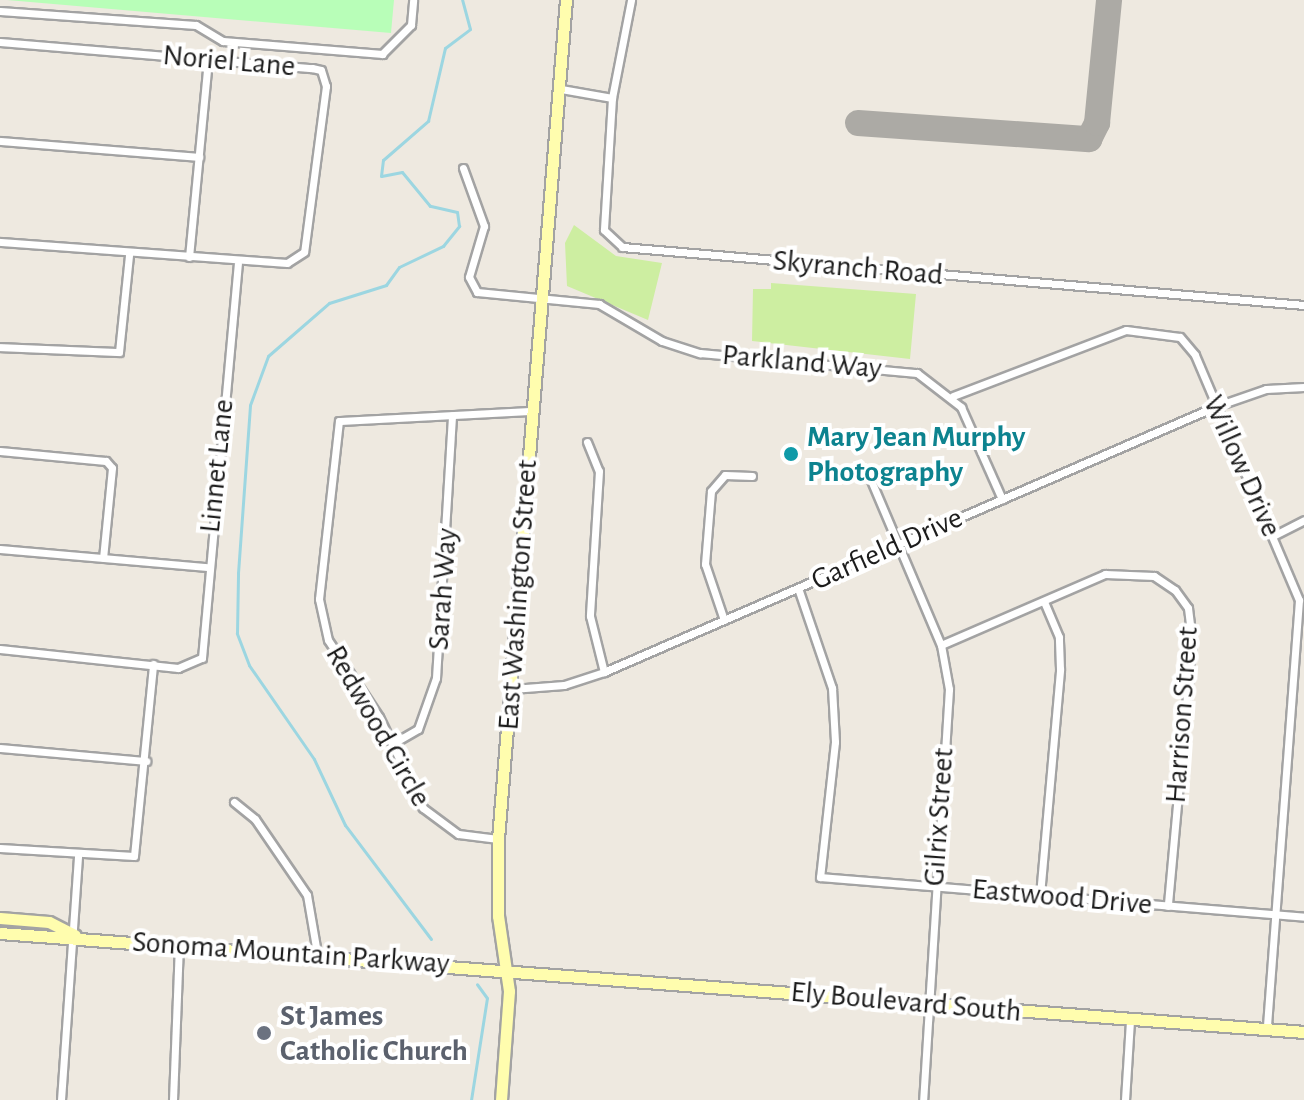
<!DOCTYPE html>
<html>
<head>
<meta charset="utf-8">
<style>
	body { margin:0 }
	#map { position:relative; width:1304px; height:1100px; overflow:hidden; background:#eee9e0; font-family:"Alegreya Sans",sans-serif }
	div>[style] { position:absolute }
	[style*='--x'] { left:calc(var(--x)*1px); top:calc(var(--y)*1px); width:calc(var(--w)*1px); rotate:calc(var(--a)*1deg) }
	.grass>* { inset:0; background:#cdeea1 }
	.park>* { inset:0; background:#b8feb8 }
	.stream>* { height:3px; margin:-1.5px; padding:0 1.5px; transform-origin:1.5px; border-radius:1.5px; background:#9cd6e1 }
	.taxiway>* { height:26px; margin:-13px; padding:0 13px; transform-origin:13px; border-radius:13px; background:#acaaa5 }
	.roads { filter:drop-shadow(2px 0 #a3a3a3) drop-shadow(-2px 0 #a3a3a3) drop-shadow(0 2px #a3a3a3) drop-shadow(0 -2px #a3a3a3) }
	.minor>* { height:7px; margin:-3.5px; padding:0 3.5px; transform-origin:3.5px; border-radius:3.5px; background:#fff }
	.secondary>* { height:11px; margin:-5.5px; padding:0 5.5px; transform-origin:5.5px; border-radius:5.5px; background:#fffdae }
	.dots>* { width:22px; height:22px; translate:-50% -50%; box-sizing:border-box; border:4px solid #fff; border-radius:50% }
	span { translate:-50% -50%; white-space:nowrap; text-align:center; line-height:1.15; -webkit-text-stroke:8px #fff; paint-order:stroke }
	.street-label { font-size:30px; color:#1c1c1c }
	.culture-label { font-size:30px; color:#0d838f; font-weight:700 }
	.left { translate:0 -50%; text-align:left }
	.worship-label { font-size:30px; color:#5b616d; font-weight:700 }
</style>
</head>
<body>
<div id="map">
	<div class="grass">
		<div style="clip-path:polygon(574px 225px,616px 256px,662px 263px,648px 320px,567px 286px,565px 243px)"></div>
		<div style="clip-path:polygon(771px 283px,916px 294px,910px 359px,752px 341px,753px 289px,771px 289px)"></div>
	</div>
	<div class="park">
		<div style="clip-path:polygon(7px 0,394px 0,391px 33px)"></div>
	</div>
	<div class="stream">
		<div style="--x:431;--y:939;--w:143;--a:-127"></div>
		<div style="--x:345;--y:825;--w:73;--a:-115.2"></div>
		<div style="--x:314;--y:759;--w:114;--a:-124.7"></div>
		<div style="--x:249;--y:665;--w:34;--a:-111"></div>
		<div style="--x:237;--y:633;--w:60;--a:-89"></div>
		<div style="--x:238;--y:573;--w:168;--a:-85.9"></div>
		<div style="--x:250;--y:405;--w:52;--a:-69.8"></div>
		<div style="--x:268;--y:356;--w:81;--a:-41"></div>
		<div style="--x:329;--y:303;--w:60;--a:-17.5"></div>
		<div style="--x:386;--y:285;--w:22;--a:-54"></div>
		<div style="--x:399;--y:267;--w:49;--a:-25.5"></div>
		<div style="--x:443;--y:246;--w:26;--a:-51"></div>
		<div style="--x:459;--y:226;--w:14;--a:-98"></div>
		<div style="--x:457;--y:212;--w:28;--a:-167"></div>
		<div style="--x:430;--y:206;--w:44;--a:-129.5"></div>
		<div style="--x:402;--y:172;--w:21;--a:169"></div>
		<div style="--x:381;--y:176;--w:16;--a:-83"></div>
		<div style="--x:383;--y:160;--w:60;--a:-40.9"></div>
		<div style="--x:428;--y:121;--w:75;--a:-76.9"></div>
		<div style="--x:445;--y:48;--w:31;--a:-37"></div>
		<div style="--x:470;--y:29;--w:30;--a:-105"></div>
		<div style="--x:471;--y:1100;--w:103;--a:-81.1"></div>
		<div style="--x:487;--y:998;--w:17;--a:-126"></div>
	</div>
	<div class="taxiway">
		<div style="--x:858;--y:123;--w:232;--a:4"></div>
		<div style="--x:1089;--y:139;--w:18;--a:-63"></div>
		<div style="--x:1097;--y:123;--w:124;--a:-84.4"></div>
	</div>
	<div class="roads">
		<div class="minor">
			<div style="--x:0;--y:11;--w:196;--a:4.1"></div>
			<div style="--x:196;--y:25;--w:31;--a:31"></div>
			<div style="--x:223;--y:41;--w:160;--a:4.7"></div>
			<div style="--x:382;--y:54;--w:41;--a:-45"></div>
			<div style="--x:411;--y:25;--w:25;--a:-85"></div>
			<div style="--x:0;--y:42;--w:313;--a:4.8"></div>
			<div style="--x:312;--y:68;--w:9;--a:13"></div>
			<div style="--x:321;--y:70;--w:17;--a:73"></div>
			<div style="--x:326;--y:86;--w:167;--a:97.5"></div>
			<div style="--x:304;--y:252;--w:20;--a:147"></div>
			<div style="--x:287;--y:263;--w:288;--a:-175.8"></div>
			<div style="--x:561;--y:89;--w:52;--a:10"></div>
			<div style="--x:612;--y:98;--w:132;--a:93.5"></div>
			<div style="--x:604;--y:230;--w:25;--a:43"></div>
			<div style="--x:622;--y:247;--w:684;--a:4.86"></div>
			<div style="--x:612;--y:98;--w:100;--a:-79"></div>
			<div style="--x:0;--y:141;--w:200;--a:4.6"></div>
			<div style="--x:463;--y:168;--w:62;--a:70.1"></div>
			<div style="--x:484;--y:226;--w:53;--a:106.4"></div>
			<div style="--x:469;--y:277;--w:17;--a:62"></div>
			<div style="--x:477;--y:292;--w:123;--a:5.6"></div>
			<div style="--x:599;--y:304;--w:73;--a:30.4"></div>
			<div style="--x:662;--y:341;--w:40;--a:18"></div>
			<div style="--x:700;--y:353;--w:218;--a:5.3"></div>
			<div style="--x:917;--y:373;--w:56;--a:37.7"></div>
			<div style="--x:961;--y:407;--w:101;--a:66"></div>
			<div style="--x:189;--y:257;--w:200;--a:-84.5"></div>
			<div style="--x:0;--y:347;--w:119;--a:2.4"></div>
			<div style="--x:119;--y:352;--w:98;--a:-84.1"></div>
			<div style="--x:953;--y:396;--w:185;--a:-20.9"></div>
			<div style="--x:1126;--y:330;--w:54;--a:7.4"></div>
			<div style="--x:1180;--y:337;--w:23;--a:50"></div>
			<div style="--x:1195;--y:355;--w:266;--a:67"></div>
			<div style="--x:1299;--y:600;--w:430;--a:94.3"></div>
			<div style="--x:587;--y:442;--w:31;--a:68"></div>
			<div style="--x:599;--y:471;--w:145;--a:93.6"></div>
			<div style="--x:590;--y:616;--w:58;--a:76"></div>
			<div style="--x:0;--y:451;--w:106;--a:5.4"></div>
			<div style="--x:106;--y:461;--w:9;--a:49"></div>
			<div style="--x:112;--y:468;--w:90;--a:95.7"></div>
			<div style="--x:870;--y:478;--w:181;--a:67"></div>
			<div style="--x:941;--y:645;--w:45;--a:79.7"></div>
			<div style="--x:949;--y:689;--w:412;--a:93.6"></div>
			<div style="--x:1273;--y:536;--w:35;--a:-27"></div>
			<div style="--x:0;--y:549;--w:208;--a:5"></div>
			<div style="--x:798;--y:588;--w:106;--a:71.2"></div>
			<div style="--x:832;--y:688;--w:54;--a:86.8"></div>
			<div style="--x:835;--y:742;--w:136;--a:96.3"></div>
			<div style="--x:820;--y:877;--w:486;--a:4.7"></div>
			<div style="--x:724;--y:620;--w:59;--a:-108.7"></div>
			<div style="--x:705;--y:564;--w:73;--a:-85.3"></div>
			<div style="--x:711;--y:491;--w:21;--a:-49"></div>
			<div style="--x:725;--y:475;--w:27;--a:2"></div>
			<div style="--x:941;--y:645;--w:179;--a:-23.4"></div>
			<div style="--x:1105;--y:574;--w:49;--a:2.3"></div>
			<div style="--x:1154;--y:576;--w:25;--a:34"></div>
			<div style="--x:1175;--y:590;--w:22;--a:54"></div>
			<div style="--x:1188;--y:608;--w:32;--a:83"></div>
			<div style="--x:1192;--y:640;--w:267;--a:95.2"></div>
			<div style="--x:0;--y:649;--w:179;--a:6.1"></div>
			<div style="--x:178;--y:668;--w:26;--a:-23"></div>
			<div style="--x:202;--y:658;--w:396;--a:-84.8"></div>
			<div style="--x:512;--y:689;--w:52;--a:-4.4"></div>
			<div style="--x:564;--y:685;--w:42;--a:-18"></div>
			<div style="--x:604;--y:672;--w:665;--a:-23.48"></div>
			<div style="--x:1214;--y:407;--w:55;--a:-19.1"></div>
			<div style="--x:1266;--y:389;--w:38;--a:-3"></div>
			<div style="--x:392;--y:744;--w:30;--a:-30"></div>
			<div style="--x:418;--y:729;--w:54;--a:-70.6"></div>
			<div style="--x:436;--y:678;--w:263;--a:-86.5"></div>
			<div style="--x:0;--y:748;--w:147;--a:5.1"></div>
			<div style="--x:234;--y:802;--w:27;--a:39"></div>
			<div style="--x:255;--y:819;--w:92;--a:55.6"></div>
			<div style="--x:307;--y:895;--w:59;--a:80.2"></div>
			<div style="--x:498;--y:839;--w:40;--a:-172.9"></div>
			<div style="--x:458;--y:834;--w:44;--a:-143.4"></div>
			<div style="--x:423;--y:808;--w:101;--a:-115.8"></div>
			<div style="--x:379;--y:717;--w:92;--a:-123.5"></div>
			<div style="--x:328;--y:640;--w:42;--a:-102.4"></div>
			<div style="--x:319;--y:599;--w:179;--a:-83.6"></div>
			<div style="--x:339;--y:421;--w:192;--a:-3"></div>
			<div style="--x:0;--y:848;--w:134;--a:3.4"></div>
			<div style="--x:134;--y:856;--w:193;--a:-84.3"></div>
			<div style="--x:1040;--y:895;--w:227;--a:-84.9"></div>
			<div style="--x:1060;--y:669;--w:32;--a:-92"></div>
			<div style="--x:1059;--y:637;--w:39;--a:-113"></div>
			<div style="--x:61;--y:1100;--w:246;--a:-86"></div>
			<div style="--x:173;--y:1100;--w:154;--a:-87.8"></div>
			<div style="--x:1125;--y:1100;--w:79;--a:-86.4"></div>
		</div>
		<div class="secondary">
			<div style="--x:0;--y:918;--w:49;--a:4.7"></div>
			<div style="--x:49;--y:922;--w:29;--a:27"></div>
			<div style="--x:0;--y:933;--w:1308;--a:4.34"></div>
			<div style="--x:501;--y:1100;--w:109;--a:-85.8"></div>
			<div style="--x:509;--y:991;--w:76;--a:-98.3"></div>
			<div style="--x:498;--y:916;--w:77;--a:-90"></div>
			<div style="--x:498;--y:839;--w:842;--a:-85.37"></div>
		</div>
	</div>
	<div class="dots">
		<div style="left:791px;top:454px;background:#0f9aa8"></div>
		<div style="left:264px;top:1033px;background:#6b7280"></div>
	</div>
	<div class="street-label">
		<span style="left:229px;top:61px;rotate:5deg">Noriel Lane</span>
		<span style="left:858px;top:268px;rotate:5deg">Skyranch Road</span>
		<span style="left:802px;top:362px;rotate:5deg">Parkland Way</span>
		<span style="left:217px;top:466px;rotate:-84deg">Linnet Lane</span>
		<span style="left:1242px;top:466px;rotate:66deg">Willow Drive</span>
		<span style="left:887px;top:549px;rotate:-24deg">Garfield Drive</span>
		<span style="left:443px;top:589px;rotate:-86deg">Sarah Way</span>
		<span style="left:518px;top:595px;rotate:-86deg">East Washington Street</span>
		<span style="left:1182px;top:715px;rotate:-86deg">Harrison Street</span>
		<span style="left:378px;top:726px;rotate:60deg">Redwood Circle</span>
		<span style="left:939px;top:817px;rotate:-86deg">Gilrix Street</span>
		<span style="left:1062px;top:897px;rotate:5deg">Eastwood Drive</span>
		<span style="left:291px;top:953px;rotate:4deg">Sonoma Mountain Parkway</span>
		<span style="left:906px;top:1002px;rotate:5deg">Ely Boulevard South</span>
	</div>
	<div class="culture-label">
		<span class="left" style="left:807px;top:454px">Mary Jean Murphy<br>Photography</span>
	</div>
	<div class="worship-label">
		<span class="left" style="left:280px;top:1033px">St James<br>Catholic Church</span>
	</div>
</div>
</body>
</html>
